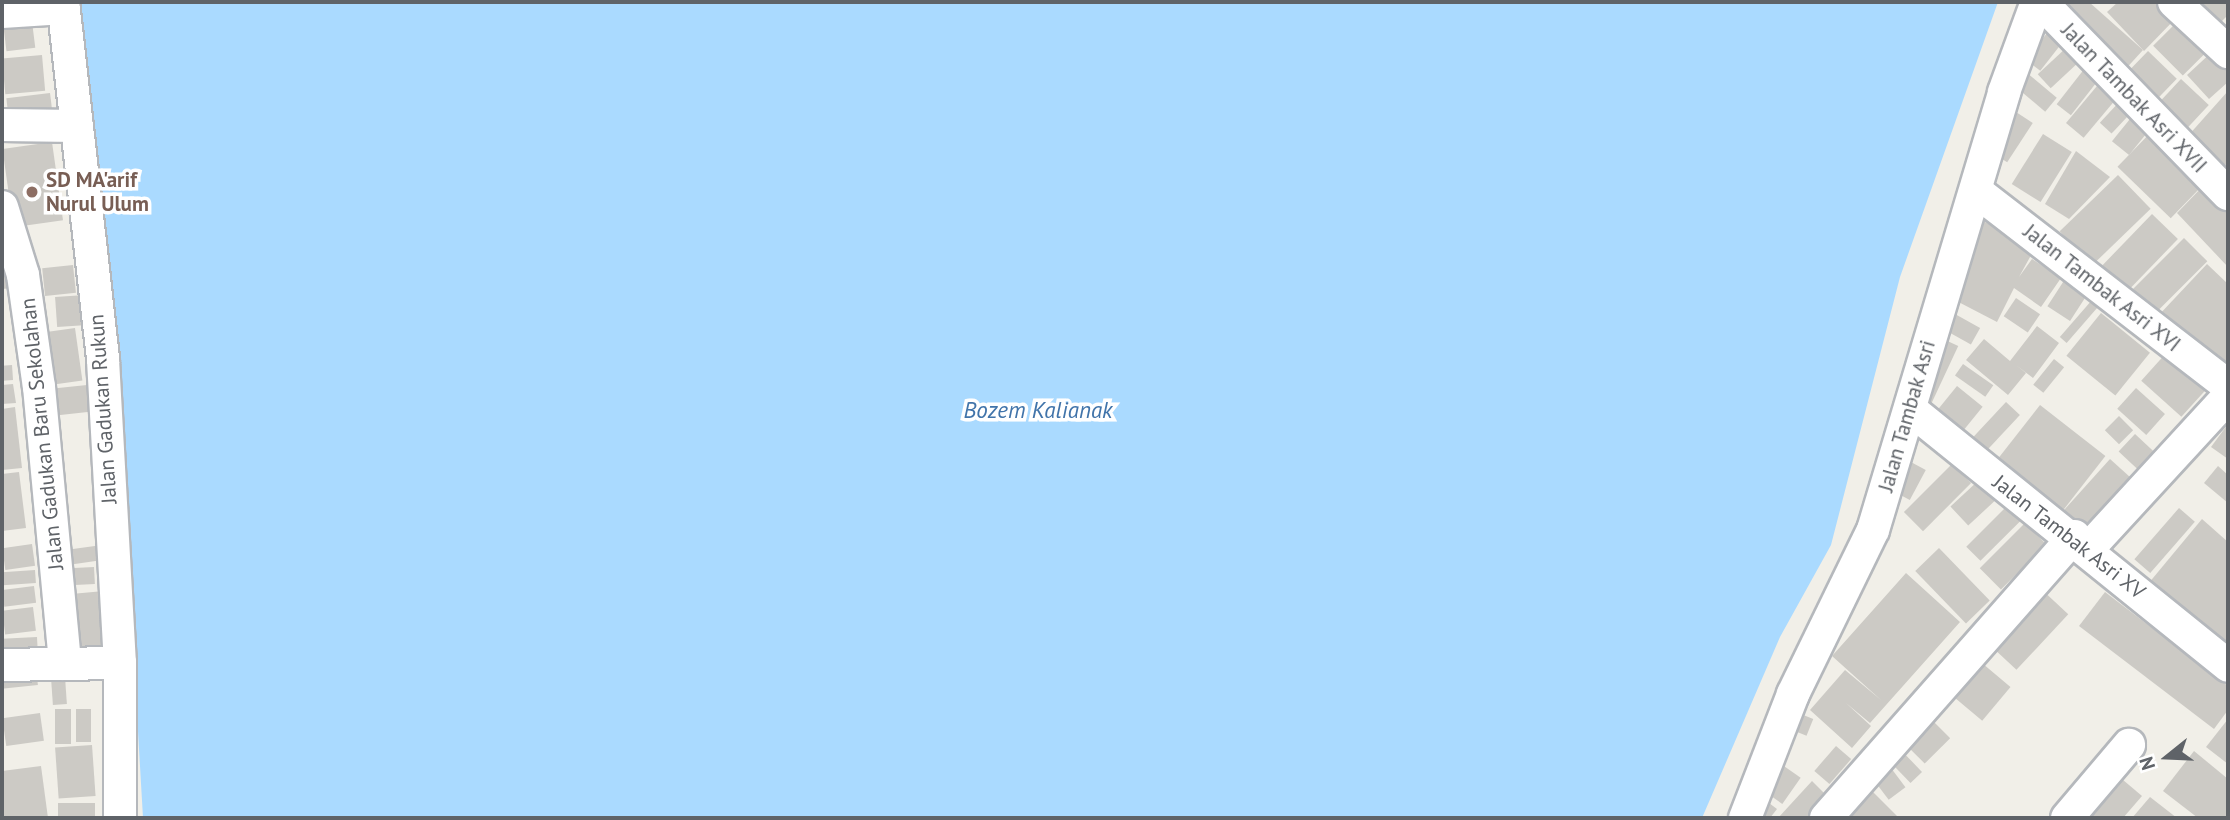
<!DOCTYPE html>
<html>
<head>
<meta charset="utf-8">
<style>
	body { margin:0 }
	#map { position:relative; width:2230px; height:820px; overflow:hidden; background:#f1efe8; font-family:"PT Sans",sans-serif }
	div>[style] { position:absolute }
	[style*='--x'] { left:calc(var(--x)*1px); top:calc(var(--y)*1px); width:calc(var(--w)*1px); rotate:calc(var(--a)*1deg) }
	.water>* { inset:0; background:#aadaff }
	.building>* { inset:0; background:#cccac5; transform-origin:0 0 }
	.roads { filter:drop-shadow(2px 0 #b5b8bc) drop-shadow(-2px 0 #b5b8bc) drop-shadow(0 2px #b5b8bc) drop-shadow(0 -2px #b5b8bc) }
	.minor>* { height:32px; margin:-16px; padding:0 16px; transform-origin:16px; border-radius:16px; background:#fff }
	.dots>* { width:19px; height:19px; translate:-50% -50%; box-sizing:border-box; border:4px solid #fff; border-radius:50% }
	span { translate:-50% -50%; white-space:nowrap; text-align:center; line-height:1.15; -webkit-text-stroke:7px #fff; paint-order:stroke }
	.street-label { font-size:21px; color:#5f6368 }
	.education-label { font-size:21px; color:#785e54; font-weight:700 }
	.left { translate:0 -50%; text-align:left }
	.water-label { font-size:23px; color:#4174aa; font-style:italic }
	.frame { position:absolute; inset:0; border:4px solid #5f6368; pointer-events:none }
	.north { position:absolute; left:2132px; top:722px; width:70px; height:70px; -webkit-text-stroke:5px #fff; paint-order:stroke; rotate:252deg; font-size:19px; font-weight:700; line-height:28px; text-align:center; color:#5f6368 }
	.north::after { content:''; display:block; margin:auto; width:24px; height:32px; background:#5f6368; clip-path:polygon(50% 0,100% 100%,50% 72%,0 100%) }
</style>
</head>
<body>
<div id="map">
	<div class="water">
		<div style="clip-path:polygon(79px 2px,1998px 2px,1900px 277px,1831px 545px,1780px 637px,1702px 818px,143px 818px,121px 437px)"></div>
	</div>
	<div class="building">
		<div style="clip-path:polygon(2059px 2px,2089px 2px,2143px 50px,2122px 73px)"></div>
		<div style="clip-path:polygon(2118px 2px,2164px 2px,2178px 16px,2144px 51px,2107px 12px)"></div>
		<div style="clip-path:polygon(2198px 2px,2228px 2px,2228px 15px,2219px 24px)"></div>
		<div style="left:31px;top:13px;width:35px;height:29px;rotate:83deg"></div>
		<div style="left:2180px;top:19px;width:42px;height:38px;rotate:45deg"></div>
		<div style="left:2047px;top:33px;width:18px;height:34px;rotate:38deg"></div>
		<div style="left:2067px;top:47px;width:19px;height:40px;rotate:47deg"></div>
		<div style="clip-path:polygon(2214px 50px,2228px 65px,2228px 82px,2209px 99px,2187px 75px)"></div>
		<div style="left:2148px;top:51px;width:40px;height:32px;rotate:44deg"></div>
		<div style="left:42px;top:55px;width:36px;height:40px;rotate:85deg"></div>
		<div style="left:2020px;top:67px;width:48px;height:18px;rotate:40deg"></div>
		<div style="left:2085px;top:68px;width:18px;height:46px;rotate:38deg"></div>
		<div style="left:2181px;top:79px;width:38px;height:39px;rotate:43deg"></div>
		<div style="left:2102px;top:80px;width:23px;height:56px;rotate:40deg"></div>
		<div style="clip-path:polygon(2228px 91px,2228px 162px,2222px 169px,2187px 137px)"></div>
		<div style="left:50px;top:93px;width:25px;height:44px;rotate:83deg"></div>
		<div style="left:2121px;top:100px;width:16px;height:31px;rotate:43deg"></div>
		<div style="left:2016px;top:112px;width:20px;height:47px;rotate:33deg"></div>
		<div style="left:2134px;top:114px;width:22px;height:35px;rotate:39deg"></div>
		<div style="left:2155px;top:128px;width:74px;height:54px;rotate:44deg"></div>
		<div style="left:2043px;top:134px;width:34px;height:59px;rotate:32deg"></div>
		<div style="left:52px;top:142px;width:79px;height:50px;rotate:82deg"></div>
		<div style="clip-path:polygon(2076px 151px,2110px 177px,2069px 219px,2045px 204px)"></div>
		<div style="left:2118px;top:175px;width:47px;height:81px;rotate:46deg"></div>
		<div style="clip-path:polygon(2207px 182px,2228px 202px,2228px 267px,2177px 213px)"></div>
		<div style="left:2152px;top:214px;width:36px;height:74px;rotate:44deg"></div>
		<div style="clip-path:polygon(1983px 221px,2035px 248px,2019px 277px,2032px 259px,2061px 278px,2041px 307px,2014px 288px,1997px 322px,1945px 295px)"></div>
		<div style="left:2184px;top:238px;width:33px;height:81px;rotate:45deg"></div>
		<div style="clip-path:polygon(9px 263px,13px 288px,2px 289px,2px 264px)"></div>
		<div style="clip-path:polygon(2207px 264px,2228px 284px,2228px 364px,2217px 375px,2157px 317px)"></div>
		<div style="left:73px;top:265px;width:28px;height:31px;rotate:84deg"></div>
		<div style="left:2067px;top:276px;width:27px;height:36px;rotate:33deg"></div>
		<div style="left:85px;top:295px;width:30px;height:30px;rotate:86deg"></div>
		<div style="left:2016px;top:298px;width:29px;height:22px;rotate:34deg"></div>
		<div style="left:2092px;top:300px;width:9px;height:49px;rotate:41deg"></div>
		<div style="left:1946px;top:309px;width:39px;height:19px;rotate:29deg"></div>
		<div style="left:2101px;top:313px;width:63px;height:55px;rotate:39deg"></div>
		<div style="clip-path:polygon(2037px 326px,2059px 343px,2033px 378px,2016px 365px,2026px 373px,2008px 395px,1966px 360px,1984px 339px,2010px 361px)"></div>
		<div style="left:75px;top:328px;width:53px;height:36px;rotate:82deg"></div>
		<div style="left:1941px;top:338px;width:19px;height:69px;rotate:25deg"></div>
		<div style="left:2168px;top:351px;width:54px;height:40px;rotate:42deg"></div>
		<div style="left:2054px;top:359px;width:13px;height:33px;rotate:39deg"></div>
		<div style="left:1963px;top:364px;width:37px;height:14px;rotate:35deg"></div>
		<div style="left:12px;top:365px;width:15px;height:10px;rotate:86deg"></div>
		<div style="clip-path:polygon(13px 384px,16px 403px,2px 404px,2px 385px)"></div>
		<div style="left:87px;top:385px;width:27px;height:41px;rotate:84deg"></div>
		<div style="left:1957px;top:386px;width:33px;height:30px;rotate:39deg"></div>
		<div style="left:2136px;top:388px;width:39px;height:28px;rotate:42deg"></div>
		<div style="left:2006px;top:402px;width:19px;height:50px;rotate:43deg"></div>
		<div style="left:2040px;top:405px;width:83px;height:75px;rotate:38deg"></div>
		<div style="clip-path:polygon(15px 407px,22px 468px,2px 470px,2px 409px)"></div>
		<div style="left:2119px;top:416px;width:20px;height:20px;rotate:45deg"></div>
		<div style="clip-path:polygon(2228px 424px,2228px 459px,2211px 447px)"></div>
		<div style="left:2135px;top:434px;width:37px;height:24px;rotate:43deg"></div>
		<div style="left:2110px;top:459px;width:38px;height:75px;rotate:42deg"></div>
		<div style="left:1909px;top:461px;width:19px;height:34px;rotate:28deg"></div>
		<div style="left:1952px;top:464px;width:27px;height:68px;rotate:45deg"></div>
		<div style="clip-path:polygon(2218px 466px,2228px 475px,2228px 503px,2204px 483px)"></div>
		<div style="clip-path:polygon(19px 472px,26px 528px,2px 531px,2px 474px)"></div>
		<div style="left:1979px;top:480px;width:26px;height:39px;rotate:47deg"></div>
		<div style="left:2008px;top:505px;width:20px;height:59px;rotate:45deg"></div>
		<div style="left:2179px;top:508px;width:21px;height:68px;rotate:41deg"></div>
		<div style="clip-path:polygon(2202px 519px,2228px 542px,2228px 652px,2148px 584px)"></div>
		<div style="left:2025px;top:523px;width:30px;height:64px;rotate:45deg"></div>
		<div style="left:32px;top:544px;width:22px;height:30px;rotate:82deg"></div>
		<div style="left:102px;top:545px;width:15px;height:33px;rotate:82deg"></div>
		<div style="left:1939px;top:548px;width:73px;height:33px;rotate:46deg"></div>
		<div style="left:94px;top:567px;width:17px;height:25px;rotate:87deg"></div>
		<div style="left:35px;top:570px;width:13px;height:33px;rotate:86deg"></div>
		<div style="clip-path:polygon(1906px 573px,1960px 622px,1870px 723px,1846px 703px,1871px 726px,1852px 748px,1810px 710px,1845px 670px,1881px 700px,1832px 656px)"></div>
		<div style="left:34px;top:586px;width:17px;height:32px;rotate:83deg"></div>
		<div style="left:2039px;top:587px;width:40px;height:76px;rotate:43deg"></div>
		<div style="left:104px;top:591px;width:63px;height:33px;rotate:85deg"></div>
		<div style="clip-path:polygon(2105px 592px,2228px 686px,2228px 710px,2214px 729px,2079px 626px)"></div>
		<div style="left:33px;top:607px;width:24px;height:31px;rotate:83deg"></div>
		<div style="left:37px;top:637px;width:20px;height:35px;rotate:87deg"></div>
		<div style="left:1976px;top:658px;width:45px;height:44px;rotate:40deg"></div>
		<div style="left:36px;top:667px;width:18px;height:34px;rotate:84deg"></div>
		<div style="left:65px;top:677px;width:27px;height:14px;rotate:86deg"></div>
		<div style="left:55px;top:709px;width:16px;height:35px"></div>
		<div style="left:91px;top:709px;width:33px;height:15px;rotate:90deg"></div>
		<div style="left:1791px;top:710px;width:24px;height:18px;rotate:22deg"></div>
		<div style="left:1924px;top:712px;width:37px;height:36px;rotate:45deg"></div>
		<div style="left:40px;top:713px;width:28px;height:38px;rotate:82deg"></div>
		<div style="clip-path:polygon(2228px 719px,2228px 764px,2206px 747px)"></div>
		<div style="left:92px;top:745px;width:51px;height:37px;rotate:86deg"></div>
		<div style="left:1836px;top:746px;width:20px;height:33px;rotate:41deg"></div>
		<div style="left:1897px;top:746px;width:36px;height:16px;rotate:46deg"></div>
		<div style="clip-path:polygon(2194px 751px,2228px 779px,2228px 818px,2198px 818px,2163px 791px)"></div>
		<div style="left:1885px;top:760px;width:34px;height:21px;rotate:53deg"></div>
		<div style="left:1781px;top:764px;width:24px;height:32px;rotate:35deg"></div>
		<div style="clip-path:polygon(41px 766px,48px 818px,2px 818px,2px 771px)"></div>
		<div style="clip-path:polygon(2116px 774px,2142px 796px,2123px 818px,2079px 818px)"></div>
		<div style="clip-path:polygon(1812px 781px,1827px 796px,1807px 818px,1778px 818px)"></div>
		<div style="clip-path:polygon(1866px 785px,1899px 818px,1842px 818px)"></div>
		<div style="clip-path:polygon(2150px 797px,2177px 818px,2132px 818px)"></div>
		<div style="clip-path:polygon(1765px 800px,1777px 809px,1770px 818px,1751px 818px)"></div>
		<div style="left:95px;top:803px;width:15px;height:37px;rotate:90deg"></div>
	</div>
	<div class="roads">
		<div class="minor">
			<div style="--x:63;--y:2;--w:360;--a:83.6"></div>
			<div style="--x:103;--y:360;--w:303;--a:86.8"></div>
			<div style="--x:120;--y:663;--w:155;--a:90"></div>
			<div style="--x:2041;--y:2;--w:268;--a:45.8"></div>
			<div style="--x:2174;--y:2;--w:74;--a:42.8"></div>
			<div style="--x:2;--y:12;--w:62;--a:-3.7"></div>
			<div style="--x:2;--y:125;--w:75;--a:0.8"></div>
			<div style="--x:1976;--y:191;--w:319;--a:37.7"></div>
			<div style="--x:2;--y:207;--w:71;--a:72.8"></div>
			<div style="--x:23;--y:275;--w:113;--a:81.9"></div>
			<div style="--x:39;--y:387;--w:278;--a:84.6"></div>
			<div style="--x:1910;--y:409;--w:409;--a:38.9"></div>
			<div style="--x:2088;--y:549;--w:207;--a:-47.4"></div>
			<div style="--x:2;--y:665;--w:118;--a:-1"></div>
			<div style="--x:1745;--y:818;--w:133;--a:-68.8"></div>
			<div style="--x:1793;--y:694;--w:182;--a:-64"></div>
			<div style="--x:1873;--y:530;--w:457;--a:-73.3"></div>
			<div style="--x:2004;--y:92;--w:96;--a:-69.9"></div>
			<div style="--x:1826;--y:818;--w:376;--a:-48.6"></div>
			<div style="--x:2067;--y:818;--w:96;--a:-49.7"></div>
		</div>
	</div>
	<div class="dots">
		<div style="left:32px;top:192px;background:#8d6e63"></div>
	</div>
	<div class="street-label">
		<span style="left:2134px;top:98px;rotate:46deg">Jalan Tambak Asri XVII</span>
		<span style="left:2102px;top:288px;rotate:38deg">Jalan Tambak Asri XVI</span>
		<span style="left:103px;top:409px;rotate:-94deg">Jalan Gadukan Rukun</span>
		<span style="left:1907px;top:416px;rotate:-74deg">Jalan Tambak Asri</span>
		<span style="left:42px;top:434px;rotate:-96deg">Jalan Gadukan Baru Sekolahan</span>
		<span style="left:2069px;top:537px;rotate:38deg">Jalan Tambak Asri XV</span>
	</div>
	<div class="education-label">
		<span class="left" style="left:46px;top:192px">SD MA'arif<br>Nurul Ulum</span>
	</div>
	<div class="water-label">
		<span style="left:1038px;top:410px">Bozem Kalianak</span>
	</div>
	<div class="frame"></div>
	<div class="north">N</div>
</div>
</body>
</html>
